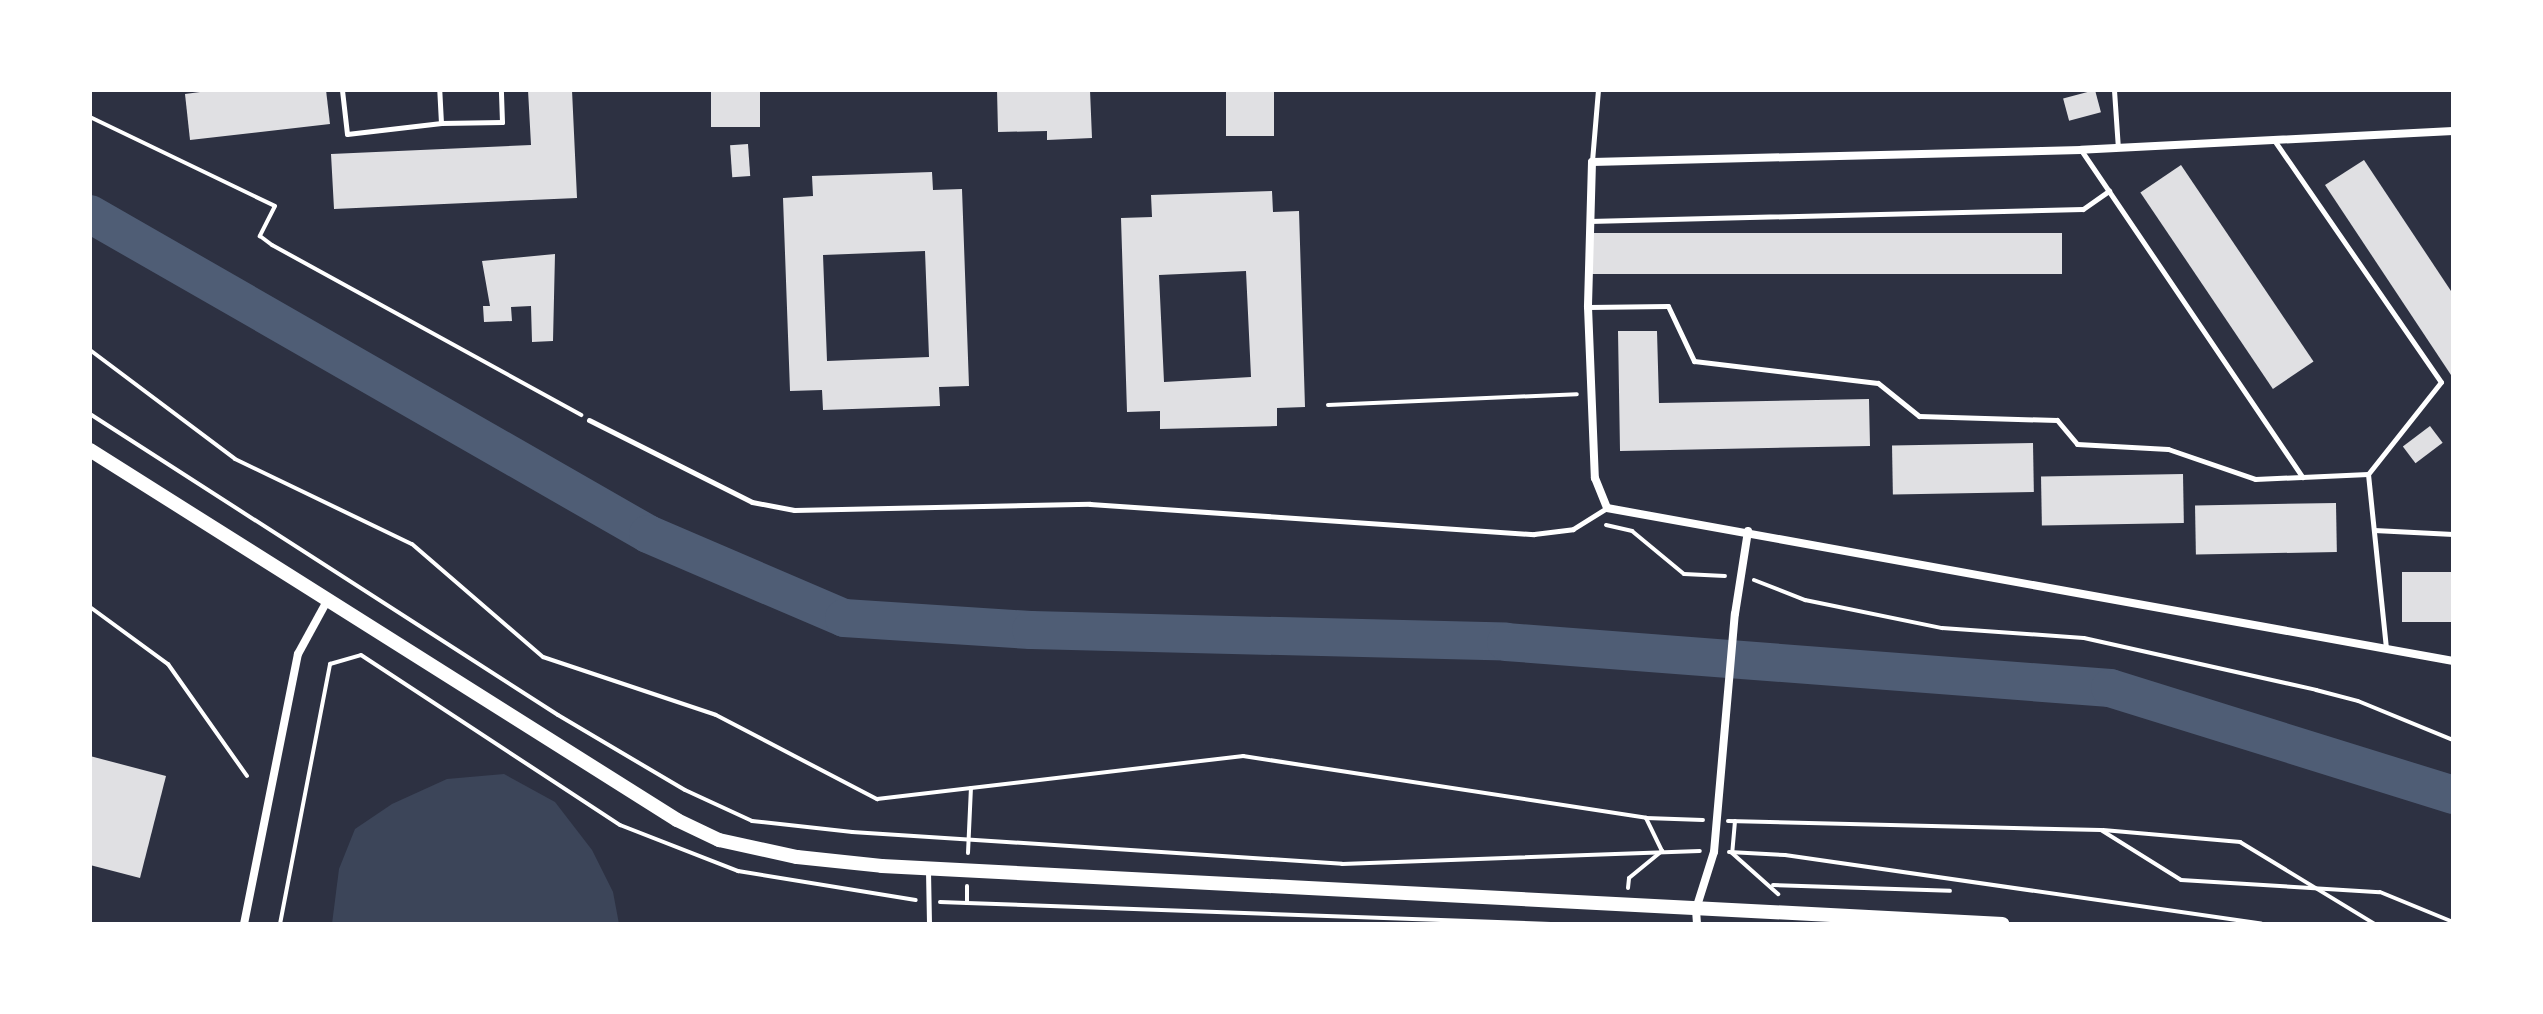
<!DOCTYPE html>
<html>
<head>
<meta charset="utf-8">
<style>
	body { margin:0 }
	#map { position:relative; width:2543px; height:1014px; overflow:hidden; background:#2d3142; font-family:Rubik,sans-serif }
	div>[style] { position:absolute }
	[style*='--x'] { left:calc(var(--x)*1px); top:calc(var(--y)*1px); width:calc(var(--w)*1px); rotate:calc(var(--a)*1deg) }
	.green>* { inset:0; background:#3c4559 }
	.river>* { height:38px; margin:-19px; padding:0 19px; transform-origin:19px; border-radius:19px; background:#4f5d75 }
	.building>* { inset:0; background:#e0e0e3; transform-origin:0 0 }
	.path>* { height:4px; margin:-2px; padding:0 2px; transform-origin:2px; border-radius:2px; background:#fff }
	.service>* { height:5px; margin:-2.5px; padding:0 2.5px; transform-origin:2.5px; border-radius:2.5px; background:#fff }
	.minor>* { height:8px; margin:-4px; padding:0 4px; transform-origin:4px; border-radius:4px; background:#fff }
	.secondary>* { height:14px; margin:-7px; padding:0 7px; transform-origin:7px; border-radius:7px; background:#fff }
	span { translate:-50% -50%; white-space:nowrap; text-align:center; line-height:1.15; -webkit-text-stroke:6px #fff; paint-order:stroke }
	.frame { position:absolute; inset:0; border:92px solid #fff; pointer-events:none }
</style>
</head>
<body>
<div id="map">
	<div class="green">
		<div style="clip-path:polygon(504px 774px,555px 802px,592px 850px,613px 892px,619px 924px,332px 924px,339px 869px,355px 829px,392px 804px,447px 779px)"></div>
	</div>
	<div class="river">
		<div style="--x:90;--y:214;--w:643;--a:29.83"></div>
		<div style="--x:648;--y:534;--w:213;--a:23.2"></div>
		<div style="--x:844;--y:618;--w:187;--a:3.7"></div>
		<div style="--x:1031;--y:630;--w:475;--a:1.4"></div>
		<div style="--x:1506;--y:642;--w:606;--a:4.36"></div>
		<div style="--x:2110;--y:688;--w:359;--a:17.3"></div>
	</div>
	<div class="building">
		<div style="clip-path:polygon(215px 90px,326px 90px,330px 124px,190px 140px,185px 94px)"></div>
		<div style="clip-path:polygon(528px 90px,572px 90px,577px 198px,334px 209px,331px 154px,531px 145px)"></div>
		<div style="left:711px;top:90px;width:49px;height:37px"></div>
		<div style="clip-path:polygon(997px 90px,1090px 90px,1092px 138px,1047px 140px,1047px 131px,998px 132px)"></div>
		<div style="left:1226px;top:90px;width:48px;height:46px"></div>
		<div style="left:2095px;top:90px;width:23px;height:33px;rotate:75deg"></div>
		<div style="left:748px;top:144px;width:32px;height:18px;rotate:86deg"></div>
		<div style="clip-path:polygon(2364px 160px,2453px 294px,2453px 378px,2325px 185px)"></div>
		<div style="left:2181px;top:165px;width:237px;height:49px;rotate:56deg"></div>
		<div style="clip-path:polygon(evenodd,932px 172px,933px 190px,962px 189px,969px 386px,939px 387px,940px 406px,823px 410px,822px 390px,790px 391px,783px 198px,813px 196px,812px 176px,932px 172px,925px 251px,929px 357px,827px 361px,823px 255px,925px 251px)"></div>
		<div style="clip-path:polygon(evenodd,1272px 191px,1273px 212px,1299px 211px,1305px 407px,1277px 408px,1277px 426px,1160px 429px,1160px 411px,1127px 412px,1121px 218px,1152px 217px,1151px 195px,1272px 191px,1246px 271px,1251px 377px,1164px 382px,1159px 275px,1246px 271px)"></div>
		<div style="left:2062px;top:233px;width:41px;height:470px;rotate:90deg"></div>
		<div style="clip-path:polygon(555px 254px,553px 341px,532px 342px,531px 306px,511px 307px,512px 321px,484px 322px,483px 306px,490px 306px,482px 261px)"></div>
		<div style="clip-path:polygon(1618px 331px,1657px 331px,1659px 403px,1869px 399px,1870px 446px,1620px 451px)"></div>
		<div style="left:2430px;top:426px;width:21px;height:34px;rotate:53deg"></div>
		<div style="left:2033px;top:443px;width:49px;height:141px;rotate:89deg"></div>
		<div style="left:2183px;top:474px;width:49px;height:142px;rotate:89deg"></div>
		<div style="left:2336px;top:503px;width:49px;height:141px;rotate:89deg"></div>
		<div style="left:2453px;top:572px;width:50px;height:51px;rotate:90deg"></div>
		<div style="clip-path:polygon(90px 756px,166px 776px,140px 878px,90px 865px)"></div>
	</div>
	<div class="path">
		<div style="--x:90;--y:117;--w:205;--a:25.7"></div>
		<div style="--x:275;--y:206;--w:34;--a:117"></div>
		<div style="--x:260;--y:236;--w:15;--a:37"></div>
		<div style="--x:272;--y:245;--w:353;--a:28.8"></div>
		<div style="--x:90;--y:350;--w:181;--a:36.9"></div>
		<div style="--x:235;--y:459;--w:196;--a:25.7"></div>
		<div style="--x:412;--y:544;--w:173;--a:40.8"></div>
		<div style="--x:543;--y:657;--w:182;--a:18.5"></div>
		<div style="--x:716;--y:715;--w:182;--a:27.6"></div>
		<div style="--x:877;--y:799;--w:369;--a:-6.7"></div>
		<div style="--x:1243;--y:756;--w:408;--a:8.7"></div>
		<div style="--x:1646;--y:818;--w:57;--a:2"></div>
		<div style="--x:1328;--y:405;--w:249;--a:-2.5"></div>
		<div style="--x:90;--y:414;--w:556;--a:32.75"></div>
		<div style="--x:558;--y:715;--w:147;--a:30.6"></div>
		<div style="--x:685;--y:790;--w:74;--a:24.8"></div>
		<div style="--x:752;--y:821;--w:101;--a:6.3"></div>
		<div style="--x:852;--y:832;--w:491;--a:3.7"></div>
		<div style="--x:1342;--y:864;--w:358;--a:-2.1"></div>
		<div style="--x:1606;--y:525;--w:27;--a:13"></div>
		<div style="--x:1632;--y:531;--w:67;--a:39.6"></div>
		<div style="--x:1684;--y:574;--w:41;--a:2.8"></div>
		<div style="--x:1754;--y:580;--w:55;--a:21.4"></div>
		<div style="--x:1805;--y:600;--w:140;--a:11.6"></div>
		<div style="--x:1942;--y:628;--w:142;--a:4"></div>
		<div style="--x:2084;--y:638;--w:238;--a:12.6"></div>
		<div style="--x:2316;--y:690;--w:43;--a:14.7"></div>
		<div style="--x:2358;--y:701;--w:103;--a:22.3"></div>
		<div style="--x:90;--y:607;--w:97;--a:36.2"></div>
		<div style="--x:168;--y:664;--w:137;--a:54.8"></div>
		<div style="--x:1728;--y:821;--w:373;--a:1.4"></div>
		<div style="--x:2101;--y:830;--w:94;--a:32"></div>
		<div style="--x:2181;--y:880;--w:199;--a:3.5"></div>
		<div style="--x:2380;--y:892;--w:79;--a:22.3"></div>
		<div style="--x:1735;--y:821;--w:32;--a:95"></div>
		<div style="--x:1732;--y:853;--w:62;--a:41.7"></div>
		<div style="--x:2103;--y:830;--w:138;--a:5"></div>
		<div style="--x:2240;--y:842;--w:158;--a:31.3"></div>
		<div style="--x:2375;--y:924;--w:18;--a:0"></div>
		<div style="--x:1729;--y:852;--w:56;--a:3.1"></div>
		<div style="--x:1785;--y:855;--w:481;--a:8.2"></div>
		<div style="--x:968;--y:853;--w:65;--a:-87.4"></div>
		<div style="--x:1773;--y:885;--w:177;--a:1.9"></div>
		<div style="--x:967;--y:886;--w:17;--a:90"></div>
		<div style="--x:967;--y:903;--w:584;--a:2.06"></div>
		<div style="--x:1628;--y:888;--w:10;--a:-84"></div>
		<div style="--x:1629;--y:878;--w:43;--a:-39.3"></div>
		<div style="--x:1662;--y:851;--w:37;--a:-116"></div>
		<div style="--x:940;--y:902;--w:27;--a:2"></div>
		<div style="--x:280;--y:924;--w:265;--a:-79.1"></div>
		<div style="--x:330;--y:664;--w:32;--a:-16"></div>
		<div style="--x:361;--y:655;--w:310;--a:33.3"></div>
		<div style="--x:620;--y:825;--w:127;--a:21.3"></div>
		<div style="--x:738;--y:871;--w:180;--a:9.3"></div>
	</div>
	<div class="service">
		<div style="--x:342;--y:90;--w:44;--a:83.5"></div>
		<div style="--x:347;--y:134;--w:95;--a:-6.7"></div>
		<div style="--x:441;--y:123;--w:33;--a:-93"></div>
		<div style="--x:2114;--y:90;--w:58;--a:86.1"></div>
		<div style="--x:441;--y:123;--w:61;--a:-0.9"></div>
		<div style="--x:502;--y:122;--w:32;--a:-92"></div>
		<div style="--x:2274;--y:140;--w:294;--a:55.4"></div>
		<div style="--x:2441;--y:382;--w:117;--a:128.4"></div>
		<div style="--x:2081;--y:150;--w:395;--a:55.9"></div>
		<div style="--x:1592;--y:161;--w:71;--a:-85.2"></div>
		<div style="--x:1589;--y:221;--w:494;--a:-1.4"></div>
		<div style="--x:2083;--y:209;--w:32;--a:-35"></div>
		<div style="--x:1588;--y:307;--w:80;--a:-0.7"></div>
		<div style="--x:1668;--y:306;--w:61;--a:64.7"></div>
		<div style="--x:1694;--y:361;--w:185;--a:6.8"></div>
		<div style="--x:1878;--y:383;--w:53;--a:38.8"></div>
		<div style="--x:1919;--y:416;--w:138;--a:1.7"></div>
		<div style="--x:2057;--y:420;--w:31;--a:50"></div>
		<div style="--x:2077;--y:444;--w:91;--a:3.1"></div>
		<div style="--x:2168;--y:449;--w:92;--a:19"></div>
		<div style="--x:2255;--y:479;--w:113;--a:-2.5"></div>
		<div style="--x:2368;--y:474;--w:174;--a:84.1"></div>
		<div style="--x:589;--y:420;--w:182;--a:26.7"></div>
		<div style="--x:752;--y:502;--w:43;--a:10.8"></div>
		<div style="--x:794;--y:510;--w:296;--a:-1.2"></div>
		<div style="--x:1090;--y:504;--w:445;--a:3.9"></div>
		<div style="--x:1534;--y:534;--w:39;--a:-7"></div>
		<div style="--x:1573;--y:529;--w:40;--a:-32"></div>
		<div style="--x:2374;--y:530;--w:79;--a:2.9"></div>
		<div style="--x:928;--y:871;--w:53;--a:88.9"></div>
	</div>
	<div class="minor">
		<div style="--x:2453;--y:131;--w:372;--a:177.1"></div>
		<div style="--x:2081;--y:150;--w:489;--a:178.6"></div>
		<div style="--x:1592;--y:162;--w:145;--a:91.6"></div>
		<div style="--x:1588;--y:307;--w:171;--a:87.7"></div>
		<div style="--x:1595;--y:478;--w:32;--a:68"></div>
		<div style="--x:1607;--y:508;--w:860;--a:10.25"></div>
		<div style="--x:244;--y:924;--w:275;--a:-78.7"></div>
		<div style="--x:298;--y:654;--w:60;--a:-61.3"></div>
		<div style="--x:1697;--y:924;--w:15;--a:-94"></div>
		<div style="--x:1696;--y:909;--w:60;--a:-72.5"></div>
		<div style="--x:1714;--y:852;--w:239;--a:-85"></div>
		<div style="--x:1735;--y:614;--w:84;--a:-81.1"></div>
	</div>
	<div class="secondary">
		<div style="--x:90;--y:450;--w:694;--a:32.22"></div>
		<div style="--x:677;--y:820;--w:47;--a:25.5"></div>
		<div style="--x:719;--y:840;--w:80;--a:12.3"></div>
		<div style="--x:797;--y:857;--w:85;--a:6"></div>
		<div style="--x:882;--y:866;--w:1122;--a:2.96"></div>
	</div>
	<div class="frame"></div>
</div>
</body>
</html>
